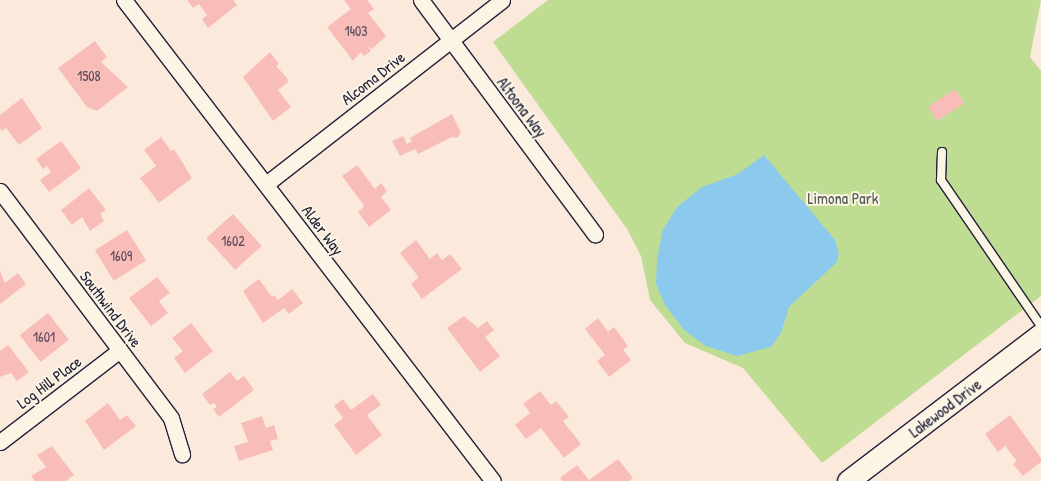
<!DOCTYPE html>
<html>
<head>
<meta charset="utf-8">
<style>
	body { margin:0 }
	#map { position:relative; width:1041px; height:481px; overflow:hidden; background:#fbeadc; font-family:"Patrick Hand",sans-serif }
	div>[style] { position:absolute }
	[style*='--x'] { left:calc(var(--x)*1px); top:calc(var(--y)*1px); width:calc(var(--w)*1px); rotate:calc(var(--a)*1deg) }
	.green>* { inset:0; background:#bfdc93 }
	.water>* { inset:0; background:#8bcaec }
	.building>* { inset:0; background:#f9bdb9; transform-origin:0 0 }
	.roads { filter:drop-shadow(1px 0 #22223b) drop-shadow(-1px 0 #22223b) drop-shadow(0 1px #22223b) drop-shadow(0 -1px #22223b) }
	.lane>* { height:8px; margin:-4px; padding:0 4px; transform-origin:4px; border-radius:4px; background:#fcf5e5 }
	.street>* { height:15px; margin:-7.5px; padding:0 7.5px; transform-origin:7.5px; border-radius:7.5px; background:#fcf5e5 }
	.secondary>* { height:21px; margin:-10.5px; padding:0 10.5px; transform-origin:10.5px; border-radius:10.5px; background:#fcf5e5 }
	span { translate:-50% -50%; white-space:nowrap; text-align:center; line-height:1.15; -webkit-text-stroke:4px #fcf5e5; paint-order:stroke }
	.number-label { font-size:14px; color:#58495a }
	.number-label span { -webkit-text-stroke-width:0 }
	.street-label { font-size:16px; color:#22223b }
	.park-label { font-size:16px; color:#515a55 }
</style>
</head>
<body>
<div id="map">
	<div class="green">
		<div style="clip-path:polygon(548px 0,1041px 0,1030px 57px,1041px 71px,1041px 296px,822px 463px,743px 368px,685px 343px,650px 300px,641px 256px,627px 229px,493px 42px)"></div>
	</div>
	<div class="water">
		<div style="clip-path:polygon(764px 155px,835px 240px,839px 253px,837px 262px,789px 307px,781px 333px,771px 347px,737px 356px,706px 346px,684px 330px,665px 305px,656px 284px,657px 259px,663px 230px,677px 207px,702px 187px,738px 174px)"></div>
	</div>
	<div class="building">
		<div style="clip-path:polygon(187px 0,233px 0,237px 5px,208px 28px,202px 19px,207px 15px,199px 4px,193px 8px)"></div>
		<div style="clip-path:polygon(344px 0,367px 0,374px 9px,368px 13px,386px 36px,372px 49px,368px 47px,371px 51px,364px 56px,361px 52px,353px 61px,327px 27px,351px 9px)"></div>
		<div style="clip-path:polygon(95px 41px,107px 57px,101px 62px,128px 87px,97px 111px,87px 107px,58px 68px)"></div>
		<div style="clip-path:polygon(270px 52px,279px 64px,276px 66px,287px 78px,288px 82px,278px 90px,291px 107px,273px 121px,243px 77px)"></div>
		<div style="left:955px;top:89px;width:17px;height:32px;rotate:57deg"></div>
		<div style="clip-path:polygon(22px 98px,42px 128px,19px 145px,6px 128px,2px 131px,0 128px,0 115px)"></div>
		<div style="clip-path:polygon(452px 114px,461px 133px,457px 138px,452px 137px,418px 154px,415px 149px,400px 156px,392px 141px,403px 136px,407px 144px,412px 141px,410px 138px)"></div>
		<div style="clip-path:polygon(161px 137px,171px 151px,174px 149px,192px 178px,159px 203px,140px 178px,156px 166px,144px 150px)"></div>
		<div style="clip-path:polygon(61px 141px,81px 168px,49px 192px,40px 180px,51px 172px,47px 166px,43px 169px,36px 159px)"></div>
		<div style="clip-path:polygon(357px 165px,375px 189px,381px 183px,387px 191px,381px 197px,391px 210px,369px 227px,358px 212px,364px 207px,363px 204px,342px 176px)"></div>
		<div style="clip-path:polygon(89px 188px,106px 210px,100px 214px,104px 221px,90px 231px,82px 217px,72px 225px,61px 210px)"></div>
		<div style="left:233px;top:214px;width:43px;height:36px;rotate:48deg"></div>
		<div style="left:127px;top:230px;width:36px;height:38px;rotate:58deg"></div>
		<div style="clip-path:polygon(416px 240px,430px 259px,437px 253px,442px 260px,450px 254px,462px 269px,422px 299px,411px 284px,418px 278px,417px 275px,400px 253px)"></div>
		<div style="clip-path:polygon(0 271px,5px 283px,18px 273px,26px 284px,0 304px)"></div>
		<div style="clip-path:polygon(157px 277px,170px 293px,159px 301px,168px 313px,151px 326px,129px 298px)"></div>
		<div style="clip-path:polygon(259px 279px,272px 297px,274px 295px,278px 300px,292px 289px,303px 303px,289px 314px,284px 308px,263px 323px,243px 291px)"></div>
		<div style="left:48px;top:313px;width:34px;height:36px;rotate:52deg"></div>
		<div style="clip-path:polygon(464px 316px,478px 328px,487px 321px,494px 330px,485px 337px,500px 356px,480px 372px,447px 328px)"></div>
		<div style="clip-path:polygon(598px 318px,608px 332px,614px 327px,628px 346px,623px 350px,631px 360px,609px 377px,597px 361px,605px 355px,585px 329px)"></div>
		<div style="clip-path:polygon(191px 323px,213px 351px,185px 373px,174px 358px,183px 351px,172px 338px)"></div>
		<div style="clip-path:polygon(8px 345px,29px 372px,17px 381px,11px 373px,0 377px,0 351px)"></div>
		<div style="clip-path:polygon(230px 372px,237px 381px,244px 376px,254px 390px,219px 417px,213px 409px,217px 407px,214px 403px,210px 405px,202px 394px)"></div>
		<div style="clip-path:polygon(540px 391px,551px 405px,556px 401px,569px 417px,563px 421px,581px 444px,564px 458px,541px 428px,526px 439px,515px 425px,530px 413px,523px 404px)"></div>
		<div style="clip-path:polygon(373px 394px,381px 405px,367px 415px,382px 435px,356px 455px,334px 425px,343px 418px,334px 406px,343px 399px,351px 410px)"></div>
		<div style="clip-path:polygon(108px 403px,120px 420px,127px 415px,136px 426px,104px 450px,85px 421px)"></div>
		<div style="clip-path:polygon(1010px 415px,1041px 458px,1041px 462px,1023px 476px,1013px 464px,1017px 461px,1005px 446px,998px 452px,985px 434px)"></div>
		<div style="clip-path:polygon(262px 416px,266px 428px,274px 425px,278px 439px,270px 441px,273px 450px,239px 461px,234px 446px,248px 442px,241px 423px)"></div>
		<div style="clip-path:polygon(52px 446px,74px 475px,66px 481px,35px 481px,31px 476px,46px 467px,37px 455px)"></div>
		<div style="clip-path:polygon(618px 459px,633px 478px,629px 481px,563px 481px,560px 478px,577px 465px,589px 480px)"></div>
	</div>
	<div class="roads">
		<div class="lane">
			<div style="--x:942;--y:152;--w:28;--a:92"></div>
			<div style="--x:941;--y:180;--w:177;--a:55.6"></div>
		</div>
		<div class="street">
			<div style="--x:124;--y:0;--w:606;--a:52.51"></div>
			<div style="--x:421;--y:0;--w:292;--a:53.4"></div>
			<div style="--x:266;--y:184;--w:299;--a:-37.9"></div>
			<div style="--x:0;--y:191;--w:284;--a:53"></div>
			<div style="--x:171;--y:418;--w:38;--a:73"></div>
			<div style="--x:0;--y:442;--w:151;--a:-37.5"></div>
		</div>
		<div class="secondary">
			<div style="--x:848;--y:481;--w:243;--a:-37.3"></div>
		</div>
	</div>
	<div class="number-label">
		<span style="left:356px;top:31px">1403</span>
		<span style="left:89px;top:76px">1508</span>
		<span style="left:233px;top:241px">1602</span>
		<span style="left:121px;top:256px">1609</span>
		<span style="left:44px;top:337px">1601</span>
	</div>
	<div class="street-label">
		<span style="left:373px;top:78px;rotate:-38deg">Alcoma Drive</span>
		<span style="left:522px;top:107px;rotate:53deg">Altoona Way</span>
		<span style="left:323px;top:230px;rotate:53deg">Alder Way</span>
		<span style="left:111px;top:309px;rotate:53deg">Southwind Drive</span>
		<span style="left:49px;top:382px;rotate:-37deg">Log Hill Place</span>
		<span style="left:945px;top:408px;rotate:-37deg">Lakewood Drive</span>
	</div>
	<div class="park-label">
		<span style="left:843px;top:198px">Limona Park</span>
	</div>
</div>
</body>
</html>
